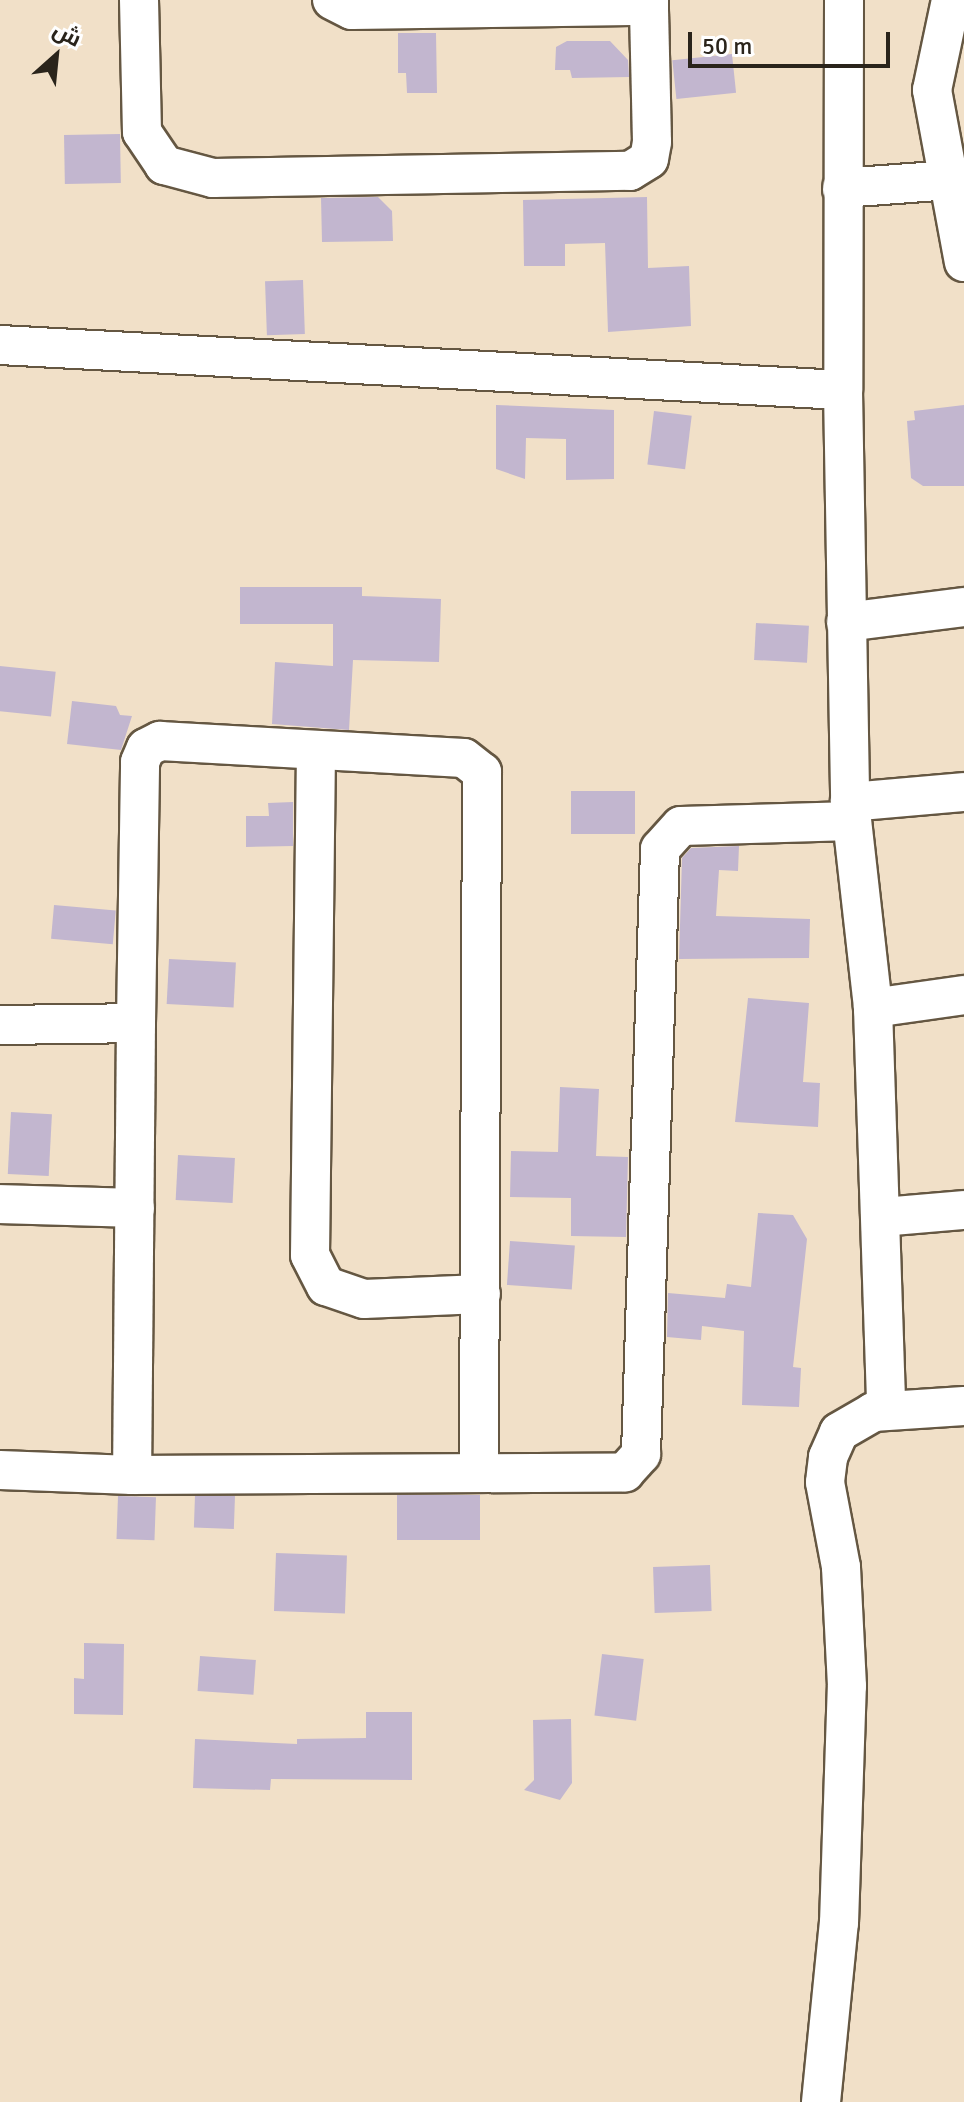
<!DOCTYPE html>
<html>
<head>
<meta charset="utf-8">
<style>
	body { margin:0 }
	#map { position:relative; width:964px; height:2102px; overflow:hidden; background:#f1e0c8; font-family:Signika,Cairo,sans-serif }
	div>[style] { position:absolute }
	[style*='--x'] { left:calc(var(--x)*1px); top:calc(var(--y)*1px); width:calc(var(--w)*1px); rotate:calc(var(--a)*1deg) }
	.building>* { inset:0; background:#c2b6cf; transform-origin:0 0 }
	.roads { filter:drop-shadow(2px 0 #655742) drop-shadow(-2px 0 #655742) drop-shadow(0 2px #655742) drop-shadow(0 -2px #655742) }
	.minor>* { height:38px; margin:-19px; padding:0 19px; transform-origin:19px; border-radius:19px; background:#fff }
	span { translate:-50% -50%; white-space:nowrap; text-align:center; line-height:1.15; -webkit-text-stroke:7px #fff; paint-order:stroke }
	.north { position:absolute; left:16px; top:16px; width:80px; height:80px; -webkit-text-stroke:6px #fff; paint-order:stroke; rotate:27deg; font-size:22px; font-weight:700; line-height:32px; text-align:center; color:#2a241b }
	.north::after { content:''; display:block; margin:auto; width:28px; height:36px; background:#2a241b; clip-path:polygon(50% 0,100% 100%,50% 72%,0 100%) }
	.scale { position:absolute; left:688px; top:32px; width:202px; height:36px; box-sizing:border-box; border:4px solid #2a241b; border-top:0; padding-left:10px; font-size:24px; line-height:28px; white-space:nowrap; color:#2a241b; -webkit-text-stroke:6px #fff; paint-order:stroke }
</style>
</head>
<body>
<div id="map">
	<div class="building">
		<div style="clip-path:polygon(398px 33px,436px 33px,437px 93px,407px 93px,406px 73px,398px 73px)"></div>
		<div style="clip-path:polygon(567px 41px,610px 41px,628px 60px,629px 77px,572px 78px,570px 70px,555px 70px,556px 47px)"></div>
		<div style="left:732px;top:54px;width:39px;height:60px;rotate:84deg"></div>
		<div style="left:120px;top:134px;width:49px;height:56px;rotate:89deg"></div>
		<div style="clip-path:polygon(378px 197px,392px 211px,393px 241px,322px 242px,321px 198px)"></div>
		<div style="clip-path:polygon(647px 197px,648px 268px,689px 266px,691px 326px,608px 332px,605px 243px,565px 244px,565px 266px,524px 266px,523px 200px)"></div>
		<div style="left:303px;top:280px;width:54px;height:38px;rotate:88deg"></div>
		<div style="clip-path:polygon(496px 405px,614px 410px,614px 479px,566px 480px,566px 439px,526px 438px,525px 479px,496px 469px)"></div>
		<div style="clip-path:polygon(964px 405px,964px 486px,923px 486px,911px 478px,907px 421px,915px 420px,914px 411px)"></div>
		<div style="left:654px;top:411px;width:38px;height:54px;rotate:7deg"></div>
		<div style="clip-path:polygon(240px 587px,362px 587px,362px 596px,441px 599px,439px 662px,353px 660px,349px 730px,272px 724px,275px 662px,333px 666px,333px 624px,240px 624px)"></div>
		<div style="left:756px;top:623px;width:53px;height:37px;rotate:3deg"></div>
		<div style="left:0;top:666px;width:56px;height:45px;rotate:6deg"></div>
		<div style="clip-path:polygon(72px 701px,116px 706px,120px 715px,132px 716px,121px 750px,67px 744px)"></div>
		<div style="left:571px;top:791px;width:64px;height:43px"></div>
		<div style="clip-path:polygon(293px 802px,293px 846px,246px 847px,246px 816px,269px 816px,268px 803px)"></div>
		<div style="clip-path:polygon(739px 846px,738px 871px,719px 870px,716px 916px,810px 919px,809px 958px,679px 959px,682px 858px,691px 848px)"></div>
		<div style="left:54px;top:905px;width:62px;height:34px;rotate:5deg"></div>
		<div style="left:169px;top:959px;width:67px;height:45px;rotate:3deg"></div>
		<div style="clip-path:polygon(748px 998px,809px 1003px,803px 1082px,820px 1083px,818px 1127px,735px 1122px)"></div>
		<div style="clip-path:polygon(560px 1087px,599px 1089px,596px 1156px,628px 1157px,626px 1237px,571px 1236px,571px 1198px,510px 1197px,511px 1151px,558px 1152px)"></div>
		<div style="left:11px;top:1112px;width:41px;height:62px;rotate:3deg"></div>
		<div style="left:178px;top:1155px;width:57px;height:45px;rotate:3deg"></div>
		<div style="clip-path:polygon(758px 1213px,793px 1215px,807px 1239px,793px 1367px,801px 1368px,799px 1407px,742px 1405px,744px 1331px,702px 1326px,701px 1340px,667px 1337px,668px 1293px,725px 1298px,727px 1284px,751px 1287px)"></div>
		<div style="left:510px;top:1241px;width:65px;height:44px;rotate:4deg"></div>
		<div style="left:397px;top:1495px;width:83px;height:45px"></div>
		<div style="left:118px;top:1496px;width:38px;height:43px;rotate:2deg"></div>
		<div style="left:235px;top:1496px;width:33px;height:40px;rotate:92deg"></div>
		<div style="left:276px;top:1553px;width:71px;height:58px;rotate:2deg"></div>
		<div style="left:710px;top:1565px;width:46px;height:57px;rotate:88deg"></div>
		<div style="clip-path:polygon(84px 1643px,124px 1644px,123px 1715px,74px 1714px,74px 1678px,84px 1679px)"></div>
		<div style="left:602px;top:1654px;width:42px;height:62px;rotate:7deg"></div>
		<div style="left:200px;top:1656px;width:56px;height:35px;rotate:4deg"></div>
		<div style="clip-path:polygon(366px 1712px,412px 1712px,412px 1780px,271px 1779px,270px 1790px,193px 1788px,195px 1739px,297px 1744px,297px 1739px,366px 1738px)"></div>
		<div style="clip-path:polygon(571px 1719px,572px 1783px,560px 1800px,524px 1790px,534px 1780px,533px 1720px)"></div>
	</div>
	<div class="roads">
		<div class="minor">
			<div style="--x:139;--y:0;--w:132;--a:88.7"></div>
			<div style="--x:142;--y:132;--w:40;--a:56"></div>
			<div style="--x:164;--y:165;--w:51;--a:14.9"></div>
			<div style="--x:213;--y:178;--w:417;--a:-1"></div>
			<div style="--x:630;--y:171;--w:22;--a:-32"></div>
			<div style="--x:649;--y:159;--w:17;--a:-80"></div>
			<div style="--x:652;--y:142;--w:136;--a:-91.3"></div>
			<div style="--x:332;--y:0;--w:22;--a:27"></div>
			<div style="--x:352;--y:10;--w:297;--a:-0.8"></div>
			<div style="--x:649;--y:6;--w:6;--a:-90"></div>
			<div style="--x:844;--y:0;--w:390;--a:90.1"></div>
			<div style="--x:843;--y:390;--w:412;--a:89"></div>
			<div style="--x:850;--y:802;--w:207;--a:83.6"></div>
			<div style="--x:873;--y:1008;--w:401;--a:88.1"></div>
			<div style="--x:951;--y:0;--w:92;--a:101.9"></div>
			<div style="--x:932;--y:90;--w:175;--a:79.5"></div>
			<div style="--x:842;--y:188;--w:122;--a:-4.2"></div>
			<div style="--x:0;--y:345;--w:844;--a:3.06"></div>
			<div style="--x:846;--y:622;--w:119;--a:-7.2"></div>
			<div style="--x:316;--y:750;--w:505;--a:90.68"></div>
			<div style="--x:310;--y:1255;--w:35;--a:63"></div>
			<div style="--x:326;--y:1286;--w:40;--a:18.9"></div>
			<div style="--x:364;--y:1299;--w:117;--a:-2.4"></div>
			<div style="--x:850;--y:802;--w:114;--a:-5"></div>
			<div style="--x:873;--y:1008;--w:92;--a:-8.1"></div>
			<div style="--x:136;--y:1023;--w:261;--a:-89.1"></div>
			<div style="--x:140;--y:762;--w:15;--a:-67"></div>
			<div style="--x:146;--y:748;--w:16;--a:-27"></div>
			<div style="--x:160;--y:741;--w:304;--a:3.2"></div>
			<div style="--x:464;--y:758;--w:23;--a:38"></div>
			<div style="--x:482;--y:772;--w:701;--a:90.25"></div>
			<div style="--x:0;--y:1025;--w:136;--a:-0.8"></div>
			<div style="--x:136;--y:1023;--w:452;--a:90.5"></div>
			<div style="--x:0;--y:1204;--w:135;--a:1.7"></div>
			<div style="--x:882;--y:1217;--w:82;--a:-4.9"></div>
			<div style="--x:0;--y:1470;--w:132;--a:2.2"></div>
			<div style="--x:132;--y:1475;--w:493;--a:-0.3"></div>
			<div style="--x:625;--y:1472;--w:24;--a:-48"></div>
			<div style="--x:641;--y:1454;--w:605;--a:-88.2"></div>
			<div style="--x:660;--y:849;--w:31;--a:-48"></div>
			<div style="--x:681;--y:826;--w:171;--a:-1.7"></div>
			<div style="--x:821;--y:2102;--w:180;--a:-84.3"></div>
			<div style="--x:839;--y:1923;--w:237;--a:-88.1"></div>
			<div style="--x:847;--y:1686;--w:119;--a:-92.9"></div>
			<div style="--x:841;--y:1567;--w:86;--a:-100.7"></div>
			<div style="--x:825;--y:1482;--w:25;--a:-83"></div>
			<div style="--x:828;--y:1457;--w:27;--a:-66"></div>
			<div style="--x:839;--y:1432;--w:39;--a:-30"></div>
			<div style="--x:873;--y:1412;--w:91;--a:-3.8"></div>
		</div>
	</div>
	<div class="north">ش</div>
	<div class="scale">50 m</div>
</div>
</body>
</html>
